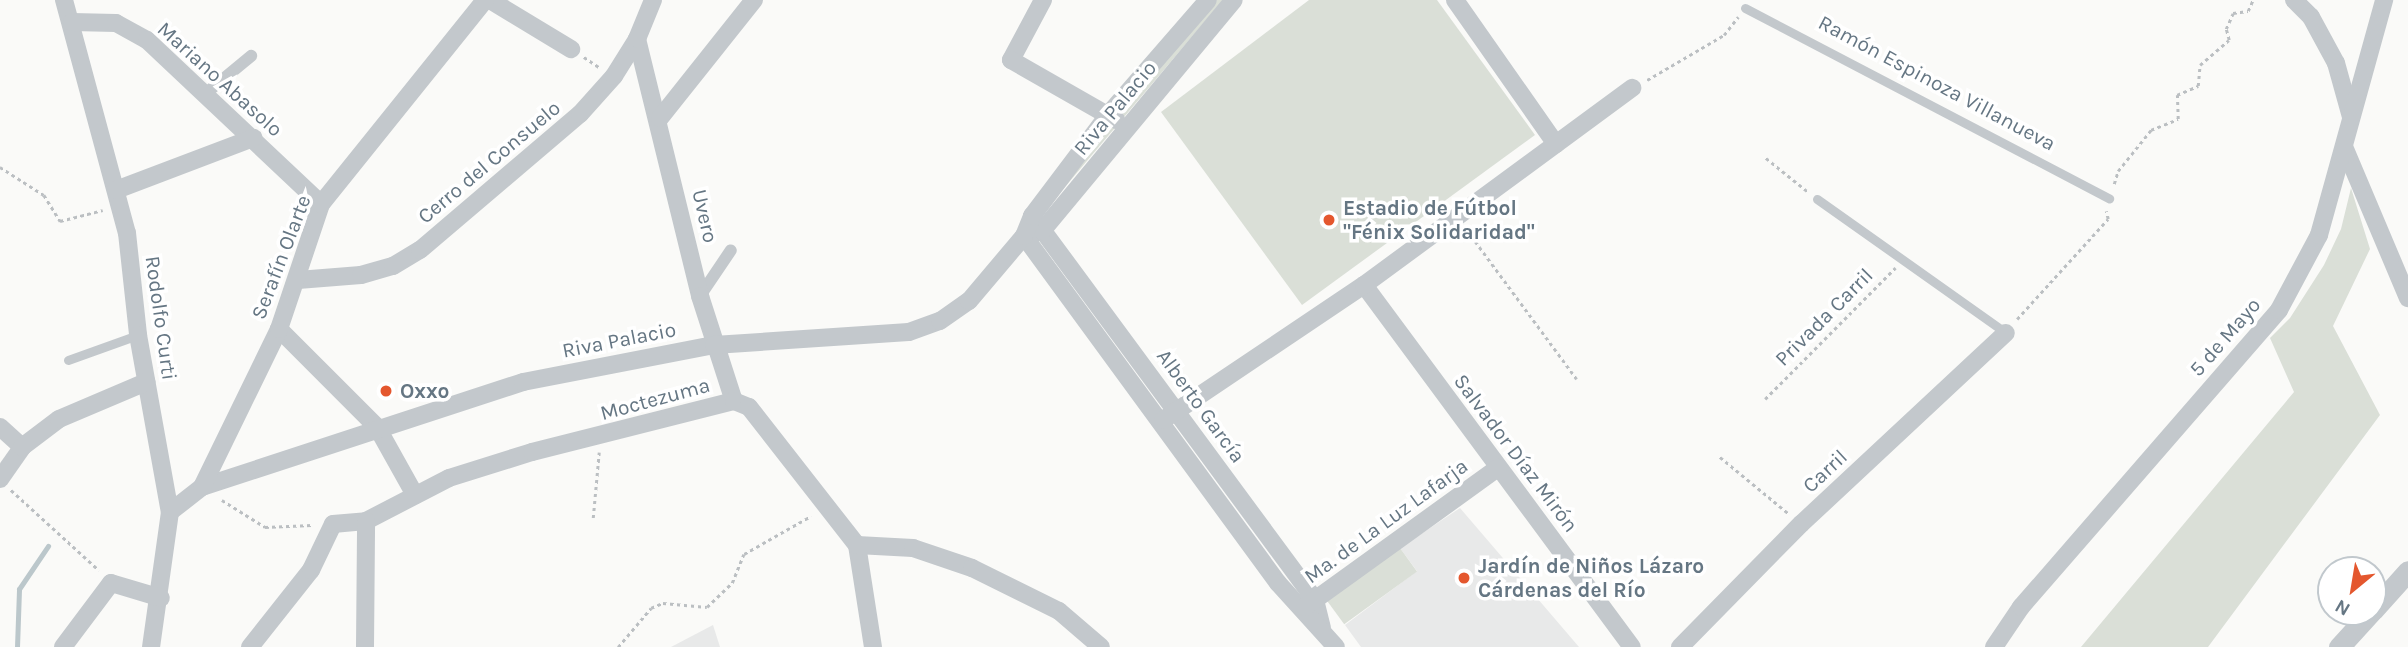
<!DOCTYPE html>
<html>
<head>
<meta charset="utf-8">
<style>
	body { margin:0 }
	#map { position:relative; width:2408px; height:647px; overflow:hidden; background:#fafaf8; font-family:Karla,sans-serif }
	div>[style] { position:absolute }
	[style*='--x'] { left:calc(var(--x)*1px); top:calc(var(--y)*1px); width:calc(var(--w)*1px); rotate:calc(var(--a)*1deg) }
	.built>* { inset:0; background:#e8e9e9 }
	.green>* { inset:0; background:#dadfd7; transform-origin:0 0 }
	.stream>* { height:5px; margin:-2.5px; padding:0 2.5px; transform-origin:2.5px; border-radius:2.5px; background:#bbc7cb }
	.path>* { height:2.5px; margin-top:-1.25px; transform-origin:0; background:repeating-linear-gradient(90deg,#bbbfc2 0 3.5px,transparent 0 7px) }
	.service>* { height:9px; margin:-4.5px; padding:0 4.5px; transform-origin:4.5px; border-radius:4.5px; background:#c3c8cc }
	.pedestrian>* { height:12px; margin:-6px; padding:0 6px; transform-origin:6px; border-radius:6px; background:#c3c8cc }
	.minor>* { height:18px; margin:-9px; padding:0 9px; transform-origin:9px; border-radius:9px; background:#c3c8cc }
	.tertiary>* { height:21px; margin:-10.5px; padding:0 10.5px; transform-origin:10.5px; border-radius:10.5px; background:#c3c8cc }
	.dots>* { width:19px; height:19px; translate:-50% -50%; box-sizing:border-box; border:4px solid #fff; border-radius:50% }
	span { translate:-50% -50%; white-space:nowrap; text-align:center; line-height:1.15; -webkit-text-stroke:7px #fff; paint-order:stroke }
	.street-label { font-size:21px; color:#657683 }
	.poi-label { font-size:21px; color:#657683; font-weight:700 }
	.left { translate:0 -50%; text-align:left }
	.north { position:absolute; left:2317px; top:556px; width:70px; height:70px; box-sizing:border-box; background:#fff; border:2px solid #c1c8cd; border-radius:50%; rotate:210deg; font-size:19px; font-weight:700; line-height:28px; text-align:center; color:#657683 }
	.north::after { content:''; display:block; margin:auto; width:24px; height:32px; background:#e4572e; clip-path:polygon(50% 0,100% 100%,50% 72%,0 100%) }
</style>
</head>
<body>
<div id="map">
	<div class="built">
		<div style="clip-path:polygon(1460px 508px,1579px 647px,1361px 647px,1345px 625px,1417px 571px,1400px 548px)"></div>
		<div style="clip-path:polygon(713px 625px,720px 647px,671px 647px)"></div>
	</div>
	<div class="green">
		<div style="clip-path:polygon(1216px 0,1223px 0,1048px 207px,1047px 203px)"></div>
		<div style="clip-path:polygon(1309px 0,1437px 0,1535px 135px,1302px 305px,1161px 112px)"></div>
		<div style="clip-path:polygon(2351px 188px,2370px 249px,2333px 326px,2380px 415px,2208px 647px,2081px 647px,2294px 392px,2270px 338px,2290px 318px,2324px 265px,2341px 229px)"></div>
		<div style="left:1400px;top:548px;width:29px;height:90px;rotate:54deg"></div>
	</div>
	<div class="stream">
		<div style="--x:17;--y:647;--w:58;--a:-88"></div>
		<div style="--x:19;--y:589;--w:52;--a:-56"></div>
	</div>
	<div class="path">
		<div style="--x:584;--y:57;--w:18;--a:34"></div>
		<div style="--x:1647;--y:80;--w:89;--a:-30.3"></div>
		<div style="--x:1724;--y:35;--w:23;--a:-52"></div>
		<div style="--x:1766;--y:158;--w:53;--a:38.8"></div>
		<div style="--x:0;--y:167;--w:52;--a:32.5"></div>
		<div style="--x:44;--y:195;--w:31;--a:58"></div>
		<div style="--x:60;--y:221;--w:44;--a:-14.3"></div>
		<div style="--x:2114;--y:184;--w:14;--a:-73"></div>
		<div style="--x:2118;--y:171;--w:53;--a:-51.2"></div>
		<div style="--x:2151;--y:130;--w:29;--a:-22"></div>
		<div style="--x:2178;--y:119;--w:24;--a:-92"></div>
		<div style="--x:2177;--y:95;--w:23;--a:-23"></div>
		<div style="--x:2198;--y:86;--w:21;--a:-85"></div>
		<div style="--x:2200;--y:65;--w:38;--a:-41"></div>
		<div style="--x:2229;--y:40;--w:11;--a:-105"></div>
		<div style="--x:2226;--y:29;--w:17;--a:-66"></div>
		<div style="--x:2233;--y:13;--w:15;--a:-8"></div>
		<div style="--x:2248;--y:11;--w:12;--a:-66"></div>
		<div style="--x:1467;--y:230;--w:185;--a:53.6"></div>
		<div style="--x:2017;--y:319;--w:135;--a:-47.7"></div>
		<div style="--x:2108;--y:219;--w:8;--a:-104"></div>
		<div style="--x:1765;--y:399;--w:185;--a:-45.2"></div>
		<div style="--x:1720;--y:457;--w:88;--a:39.5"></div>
		<div style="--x:11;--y:490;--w:119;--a:42.3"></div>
		<div style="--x:222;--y:500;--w:51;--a:32.1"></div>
		<div style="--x:265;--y:527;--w:47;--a:-2.4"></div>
		<div style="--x:593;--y:518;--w:66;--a:-84.8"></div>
		<div style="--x:618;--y:647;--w:51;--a:-49.8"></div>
		<div style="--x:651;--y:608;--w:13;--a:-23"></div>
		<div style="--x:663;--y:603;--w:44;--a:5.2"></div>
		<div style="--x:707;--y:607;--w:35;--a:-44"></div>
		<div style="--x:732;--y:583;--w:31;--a:-68"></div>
		<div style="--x:744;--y:554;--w:77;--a:-29.6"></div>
	</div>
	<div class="service">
		<div style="--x:1745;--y:8;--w:411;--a:27.6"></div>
		<div style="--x:1817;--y:199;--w:232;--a:35.3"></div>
		<div style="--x:68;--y:360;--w:74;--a:-19.7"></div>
	</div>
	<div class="pedestrian">
		<div style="--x:205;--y:94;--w:60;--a:-39.6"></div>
		<div style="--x:700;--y:296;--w:55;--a:-56"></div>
	</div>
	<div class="minor">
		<div style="--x:64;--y:0;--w:241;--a:74.9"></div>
		<div style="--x:127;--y:233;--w:103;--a:83.8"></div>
		<div style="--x:138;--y:335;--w:180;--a:79.8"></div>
		<div style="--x:170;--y:512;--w:136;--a:98"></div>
		<div style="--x:490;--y:0;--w:95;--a:31.2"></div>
		<div style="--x:1043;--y:0;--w:68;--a:118.1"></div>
		<div style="--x:1011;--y:60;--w:121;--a:29.7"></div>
		<div style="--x:1455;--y:0;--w:176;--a:55"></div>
		<div style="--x:2294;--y:0;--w:24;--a:45"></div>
		<div style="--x:2311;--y:17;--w:52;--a:61.5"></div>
		<div style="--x:2336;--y:63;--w:56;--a:74.5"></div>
		<div style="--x:72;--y:22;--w:44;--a:1.3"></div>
		<div style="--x:116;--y:23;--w:35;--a:29"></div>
		<div style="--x:147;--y:40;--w:239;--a:43.3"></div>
		<div style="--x:637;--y:39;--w:265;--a:76.2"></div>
		<div style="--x:700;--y:296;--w:110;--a:72.1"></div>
		<div style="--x:660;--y:118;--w:151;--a:-51.5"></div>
		<div style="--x:2345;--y:149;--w:162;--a:67.1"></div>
		<div style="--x:116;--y:190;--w:147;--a:-20.8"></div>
		<div style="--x:1032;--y:216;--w:477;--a:53.6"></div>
		<div style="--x:1315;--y:600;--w:29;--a:76"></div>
		<div style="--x:1031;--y:234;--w:11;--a:-15"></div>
		<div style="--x:1042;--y:231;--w:300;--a:-50.3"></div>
		<div style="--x:1024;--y:236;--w:430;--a:53.8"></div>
		<div style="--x:1278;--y:583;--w:86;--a:47.8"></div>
		<div style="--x:298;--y:280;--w:63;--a:-4.5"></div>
		<div style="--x:361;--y:275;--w:33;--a:-16"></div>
		<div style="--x:393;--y:266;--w:31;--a:-31"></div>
		<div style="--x:420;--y:250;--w:210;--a:-40.4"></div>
		<div style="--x:580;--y:114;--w:51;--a:-48.2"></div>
		<div style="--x:614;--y:76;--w:44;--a:-58.1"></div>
		<div style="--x:637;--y:39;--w:42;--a:-67.7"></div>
		<div style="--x:1364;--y:285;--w:450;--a:53.5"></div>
		<div style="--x:279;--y:329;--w:139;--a:45"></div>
		<div style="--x:377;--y:427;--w:78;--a:60.8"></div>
		<div style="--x:1163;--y:420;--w:242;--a:-33.9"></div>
		<div style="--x:1364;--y:285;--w:333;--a:-36.3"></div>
		<div style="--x:0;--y:427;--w:30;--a:42"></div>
		<div style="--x:0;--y:479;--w:39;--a:-55"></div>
		<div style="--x:22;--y:447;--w:46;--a:-37.1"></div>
		<div style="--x:59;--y:419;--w:95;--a:-23"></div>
		<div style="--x:202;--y:487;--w:338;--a:-18.1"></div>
		<div style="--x:523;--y:382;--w:195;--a:-11"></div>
		<div style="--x:714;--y:345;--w:195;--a:-3.8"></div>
		<div style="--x:909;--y:332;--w:33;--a:-20"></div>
		<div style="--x:940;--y:321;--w:35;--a:-35"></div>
		<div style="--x:969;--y:301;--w:85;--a:-49.8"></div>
		<div style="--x:1024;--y:236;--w:22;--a:-68"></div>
		<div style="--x:1032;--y:216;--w:126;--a:-53"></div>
		<div style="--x:1108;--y:115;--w:152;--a:-49"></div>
		<div style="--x:170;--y:512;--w:41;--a:-38"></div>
		<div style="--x:202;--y:487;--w:176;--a:-64"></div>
		<div style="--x:279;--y:329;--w:132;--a:-71.4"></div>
		<div style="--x:321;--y:204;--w:262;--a:-51.2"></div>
		<div style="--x:857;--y:545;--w:103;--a:81.1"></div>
		<div style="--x:1305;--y:607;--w:238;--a:-35.8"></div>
		<div style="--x:63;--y:647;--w:80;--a:-53.1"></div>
		<div style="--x:111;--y:583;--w:52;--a:16.7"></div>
		<div style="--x:250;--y:647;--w:98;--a:-51.6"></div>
		<div style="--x:311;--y:570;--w:51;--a:-64.4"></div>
		<div style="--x:333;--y:524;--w:33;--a:-5"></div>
		<div style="--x:366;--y:521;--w:93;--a:-27.4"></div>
		<div style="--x:449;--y:478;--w:87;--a:-17.4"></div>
		<div style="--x:532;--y:452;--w:208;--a:-14.2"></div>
		<div style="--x:734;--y:401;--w:16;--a:22"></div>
		<div style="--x:749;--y:407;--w:175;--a:52"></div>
		<div style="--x:857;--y:545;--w:56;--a:3.1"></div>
		<div style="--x:913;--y:548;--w:62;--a:18.7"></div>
		<div style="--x:972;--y:568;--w:97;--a:26.3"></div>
		<div style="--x:1059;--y:611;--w:55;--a:40.6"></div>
		<div style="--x:365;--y:647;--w:126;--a:-89.5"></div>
		<div style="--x:1680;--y:647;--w:173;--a:-45.5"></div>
		<div style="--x:1801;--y:524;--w:280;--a:-43"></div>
		<div style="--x:1994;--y:647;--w:48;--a:-56"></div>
		<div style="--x:2021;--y:607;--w:393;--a:-49"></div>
		<div style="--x:2279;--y:310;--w:85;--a:-61.9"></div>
		<div style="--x:2319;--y:235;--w:244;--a:-74.5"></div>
	</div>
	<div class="tertiary">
		<div style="--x:2373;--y:610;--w:52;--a:-48.1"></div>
		<div style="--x:2339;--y:647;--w:47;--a:-47.6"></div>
	</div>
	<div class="dots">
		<div style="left:1329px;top:220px;background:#e4572e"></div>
		<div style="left:386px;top:391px;background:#e4572e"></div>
		<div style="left:1464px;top:578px;background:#e4572e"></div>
	</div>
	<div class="street-label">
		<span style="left:220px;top:79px;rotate:42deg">Mariano Abasolo</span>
		<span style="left:1937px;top:83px;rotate:28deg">Ramón Espinoza Villanueva</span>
		<span style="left:1115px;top:108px;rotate:-50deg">Riva Palacio</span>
		<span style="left:489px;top:162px;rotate:-40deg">Cerro del Consuelo</span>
		<span style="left:705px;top:216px;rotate:77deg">Uvero</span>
		<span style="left:281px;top:257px;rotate:-69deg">Serafín Olarte</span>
		<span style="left:1824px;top:317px;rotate:-45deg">Privada Carril</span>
		<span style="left:161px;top:318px;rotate:82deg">Rodolfo Curti</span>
		<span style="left:2225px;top:337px;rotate:-49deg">5 de Mayo</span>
		<span style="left:619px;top:340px;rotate:-11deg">Riva Palacio</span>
		<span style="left:655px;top:399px;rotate:-15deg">Moctezuma</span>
		<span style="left:1201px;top:406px;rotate:54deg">Alberto García</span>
		<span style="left:1516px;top:453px;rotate:53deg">Salvador Díaz Mirón</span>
		<span style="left:1825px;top:471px;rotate:-43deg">Carril</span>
		<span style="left:1386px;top:521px;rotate:-36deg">Ma. de La Luz Lafarja</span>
	</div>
	<div class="poi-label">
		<span class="left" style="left:1343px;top:220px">Estadio de Fútbol<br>"Fénix Solidaridad"</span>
		<span class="left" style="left:400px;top:391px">Oxxo</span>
		<span class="left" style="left:1478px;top:578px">Jardín de Niños Lázaro<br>Cárdenas del Río</span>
	</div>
	<div class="north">N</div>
</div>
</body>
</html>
